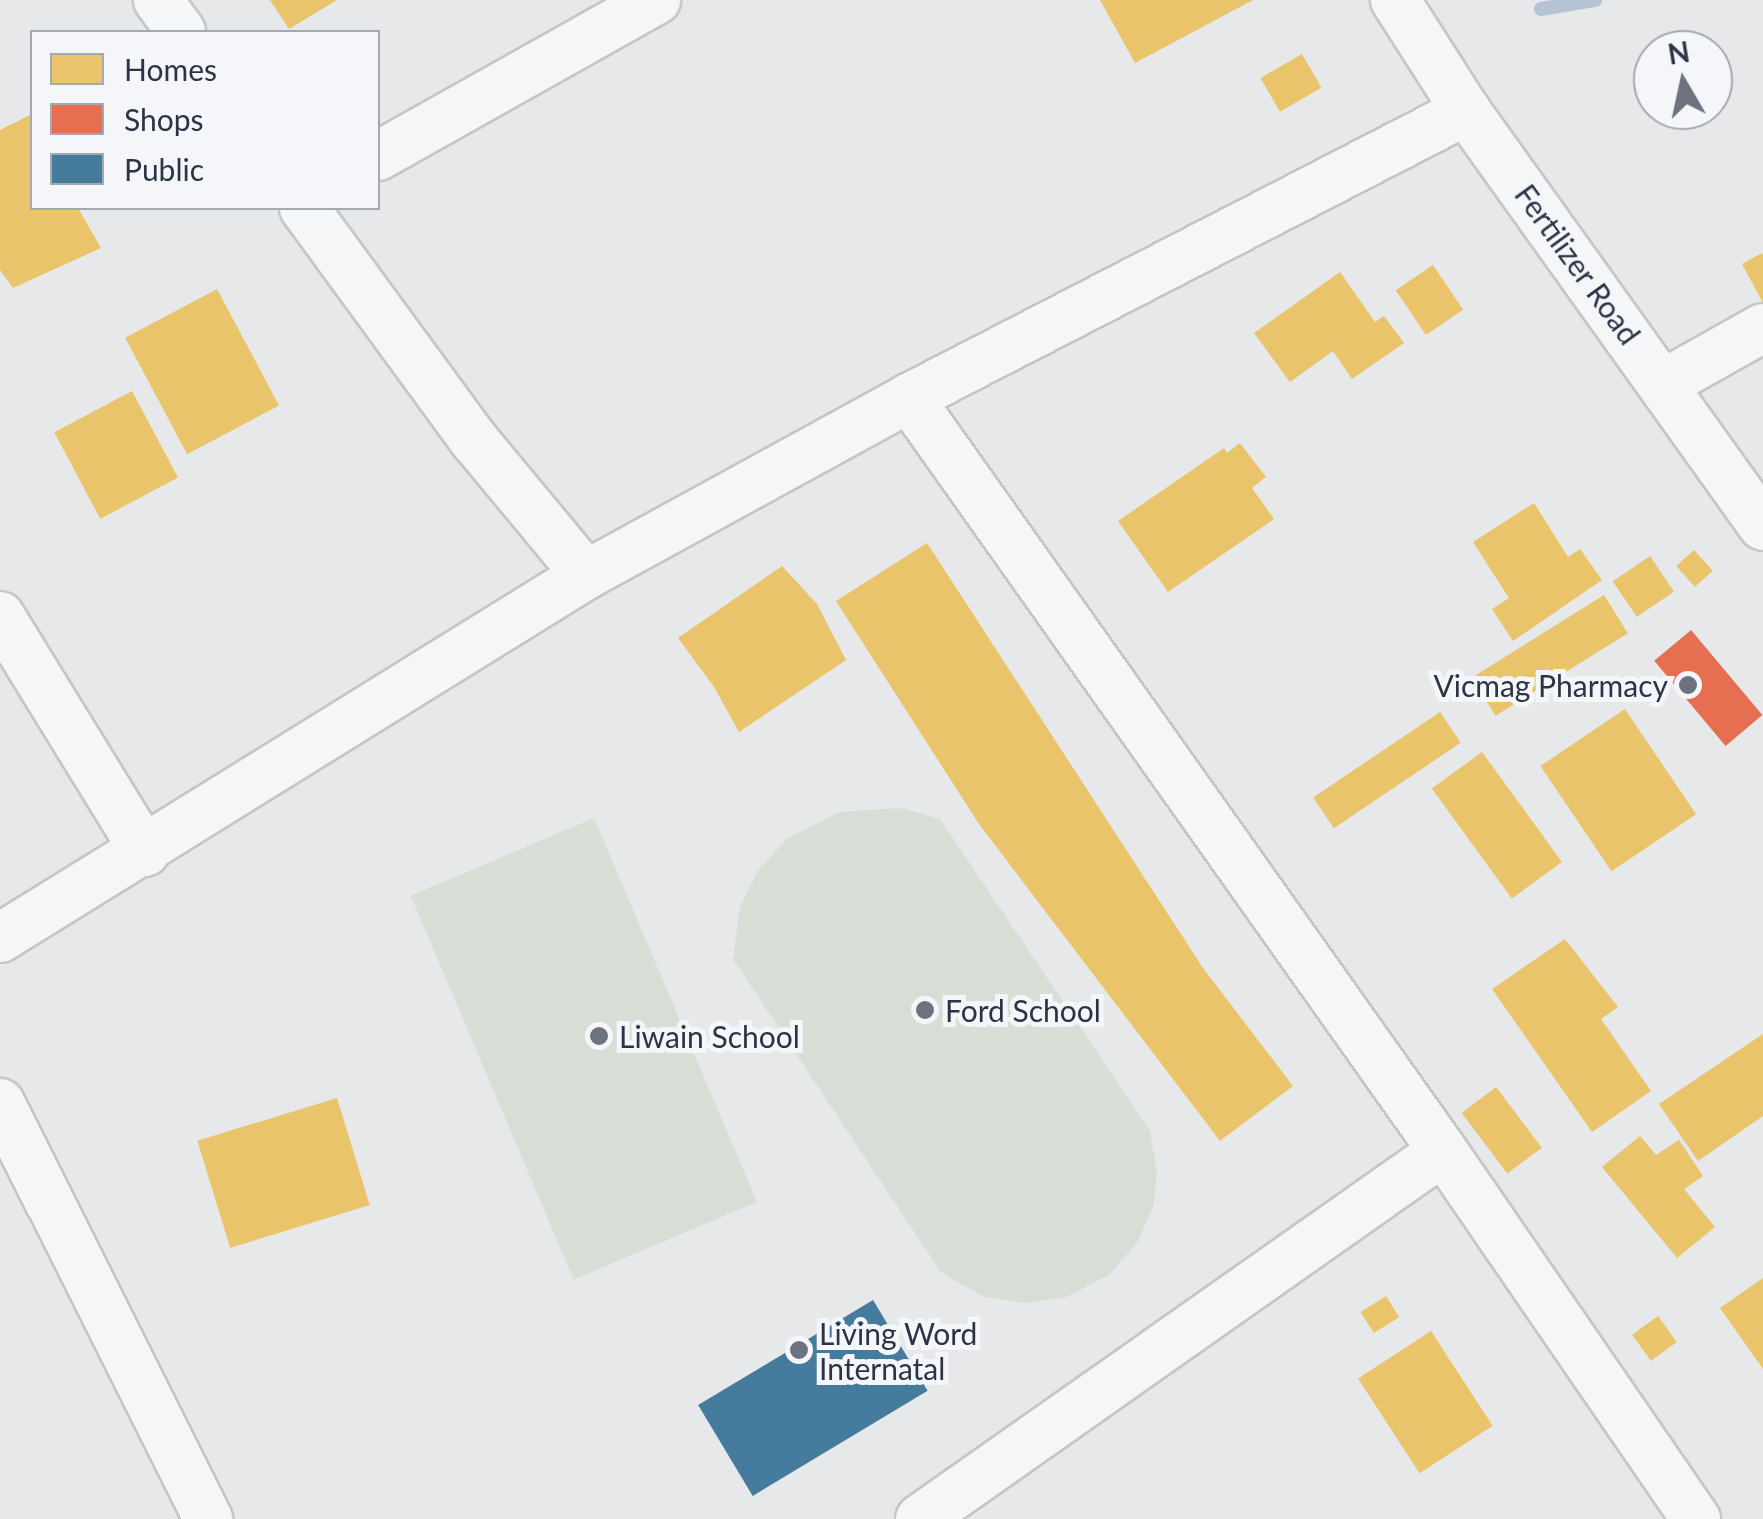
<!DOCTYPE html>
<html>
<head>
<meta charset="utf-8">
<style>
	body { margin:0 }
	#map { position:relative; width:1763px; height:1519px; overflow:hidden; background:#e6e8ea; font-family:Lato,sans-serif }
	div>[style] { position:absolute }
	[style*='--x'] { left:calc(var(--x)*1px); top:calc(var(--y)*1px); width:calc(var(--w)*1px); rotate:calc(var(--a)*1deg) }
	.green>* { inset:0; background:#d6ded6; transform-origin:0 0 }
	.homes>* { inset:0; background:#e9c46a; transform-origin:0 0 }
	.shops>* { inset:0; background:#e76f51; transform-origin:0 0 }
	.public>* { inset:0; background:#457b9d; transform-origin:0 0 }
	.stream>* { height:14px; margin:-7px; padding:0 7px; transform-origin:7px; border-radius:7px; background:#b4c4d5 }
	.roads { filter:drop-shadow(2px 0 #c4c6c8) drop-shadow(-2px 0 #c4c6c8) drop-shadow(0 2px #c4c6c8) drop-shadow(0 -2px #c4c6c8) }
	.minor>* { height:48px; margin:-24px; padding:0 24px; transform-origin:24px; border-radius:24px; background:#f5f6f7 }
	.dots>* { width:28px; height:28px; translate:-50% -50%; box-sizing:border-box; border:5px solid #f4f6f9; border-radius:50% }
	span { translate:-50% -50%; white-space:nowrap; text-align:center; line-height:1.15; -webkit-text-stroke:10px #f4f6f9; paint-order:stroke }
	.street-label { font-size:30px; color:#2b3445 }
	.poi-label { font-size:30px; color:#2b3445 }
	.right { translate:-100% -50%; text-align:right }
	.left { translate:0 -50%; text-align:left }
	.legend { position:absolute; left:30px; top:30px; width:350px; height:180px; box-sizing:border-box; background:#f4f6f9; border:2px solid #a4a8b1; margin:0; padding:12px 18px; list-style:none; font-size:30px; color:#2b3445 }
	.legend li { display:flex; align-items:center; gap:20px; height:50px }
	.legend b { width:50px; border:2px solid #a4a8b1 }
	.north { position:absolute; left:1633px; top:30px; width:100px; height:100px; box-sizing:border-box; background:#f4f6f9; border:2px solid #a4a8b1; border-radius:50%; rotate:351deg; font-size:28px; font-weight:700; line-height:40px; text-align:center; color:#2b3445 }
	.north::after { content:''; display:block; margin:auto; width:35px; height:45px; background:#6c737f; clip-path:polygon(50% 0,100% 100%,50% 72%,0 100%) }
</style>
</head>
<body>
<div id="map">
	<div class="green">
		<div style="clip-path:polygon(902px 808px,940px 819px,1150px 1131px,1157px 1173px,1153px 1207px,1138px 1241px,1110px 1274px,1067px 1297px,1026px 1303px,984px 1297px,941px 1272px,733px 959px,740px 907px,757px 872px,787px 839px,839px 812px)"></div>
		<div style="left:594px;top:818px;width:417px;height:199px;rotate:67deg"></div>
	</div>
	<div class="homes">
		<div style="clip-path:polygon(270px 0,337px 0,289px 29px)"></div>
		<div style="clip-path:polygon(1100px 0,1253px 0,1135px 63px)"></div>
		<div style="left:1302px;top:54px;width:39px;height:48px;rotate:60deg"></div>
		<div style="clip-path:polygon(32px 114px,32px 208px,78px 208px,101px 248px,13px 288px,0 270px,0 130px)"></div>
		<div style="clip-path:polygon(1762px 253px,1763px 255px,1763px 303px,1742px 264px)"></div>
		<div style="left:1433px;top:265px;width:54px;height:45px;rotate:56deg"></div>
		<div style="clip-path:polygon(1340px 272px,1375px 322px,1384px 316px,1404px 343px,1352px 379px,1333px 351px,1290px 382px,1254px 333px)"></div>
		<div style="left:217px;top:289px;width:132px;height:104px;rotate:62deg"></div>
		<div style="left:132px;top:391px;width:98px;height:88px;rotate:62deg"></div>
		<div style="clip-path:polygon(1240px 443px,1266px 477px,1252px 488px,1274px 519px,1168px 592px,1118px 521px,1224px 448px,1227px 453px)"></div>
		<div style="clip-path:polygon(1534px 503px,1568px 557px,1580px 549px,1602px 580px,1513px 641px,1492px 609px,1509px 598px,1473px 542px)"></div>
		<div style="clip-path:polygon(927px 543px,1203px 968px,1293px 1086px,1220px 1141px,979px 824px,836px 601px)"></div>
		<div style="left:1694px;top:550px;width:28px;height:24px;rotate:48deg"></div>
		<div style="left:1650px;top:556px;width:43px;height:45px;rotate:56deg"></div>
		<div style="clip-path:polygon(782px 566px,817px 604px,846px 660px,739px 732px,714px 687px,678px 638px)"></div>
		<div style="left:1604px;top:595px;width:45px;height:156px;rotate:58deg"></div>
		<div style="left:1625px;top:709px;width:127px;height:102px;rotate:56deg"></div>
		<div style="left:1440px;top:712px;width:37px;height:153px;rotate:56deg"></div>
		<div style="left:1482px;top:752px;width:136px;height:62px;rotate:54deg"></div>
		<div style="clip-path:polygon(1565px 939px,1618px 1007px,1601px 1019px,1651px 1091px,1592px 1132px,1492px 989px)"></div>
		<div style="clip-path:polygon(1763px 1034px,1763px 1116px,1698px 1161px,1659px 1104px)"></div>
		<div style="left:1496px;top:1087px;width:76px;height:43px;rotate:53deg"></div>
		<div style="left:337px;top:1098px;width:112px;height:146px;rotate:73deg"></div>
		<div style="clip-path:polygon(1640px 1136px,1656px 1155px,1679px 1140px,1703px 1176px,1684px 1189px,1715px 1227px,1677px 1258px,1602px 1167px)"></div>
		<div style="clip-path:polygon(1763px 1278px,1763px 1369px,1720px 1308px)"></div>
		<div style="left:1386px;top:1296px;width:25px;height:30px;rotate:58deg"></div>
		<div style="left:1658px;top:1316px;width:32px;height:32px;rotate:54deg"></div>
		<div style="left:1431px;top:1331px;width:113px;height:87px;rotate:57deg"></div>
	</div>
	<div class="shops">
		<div style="left:1691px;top:630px;width:111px;height:48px;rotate:50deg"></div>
	</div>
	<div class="public">
		<div style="left:873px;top:1300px;width:106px;height:204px;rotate:59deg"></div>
	</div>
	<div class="stream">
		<div style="--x:1541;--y:9;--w:55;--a:-9.5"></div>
	</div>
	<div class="roads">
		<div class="minor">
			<div style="--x:158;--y:0;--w:39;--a:54"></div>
			<div style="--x:1395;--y:0;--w:132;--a:57.4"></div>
			<div style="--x:1466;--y:111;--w:510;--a:54.41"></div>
			<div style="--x:378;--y:156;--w:319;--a:-29.3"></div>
			<div style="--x:304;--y:208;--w:288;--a:53.8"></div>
			<div style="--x:474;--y:440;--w:175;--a:50.3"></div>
			<div style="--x:1665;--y:383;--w:112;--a:-29.3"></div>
			<div style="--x:909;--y:398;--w:923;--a:54.66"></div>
			<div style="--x:1443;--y:1151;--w:447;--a:55.5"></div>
			<div style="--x:0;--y:616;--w:277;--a:58.4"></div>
			<div style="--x:0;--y:938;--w:689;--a:-31.78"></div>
			<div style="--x:586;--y:575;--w:368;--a:-28.7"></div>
			<div style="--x:909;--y:398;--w:627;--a:-27.26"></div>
			<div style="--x:0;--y:1103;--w:465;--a:63.4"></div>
			<div style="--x:920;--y:1519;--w:639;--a:-35.13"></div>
		</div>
	</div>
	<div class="dots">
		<div style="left:1688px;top:685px;background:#6c737f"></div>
		<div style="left:925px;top:1010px;background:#6c737f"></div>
		<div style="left:599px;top:1036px;background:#6c737f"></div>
		<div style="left:799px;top:1350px;background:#6c737f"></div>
	</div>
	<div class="street-label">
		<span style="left:1578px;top:264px;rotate:54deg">Fertilizer Road</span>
	</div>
	<div class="poi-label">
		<span class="right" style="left:1668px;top:685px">Vicmag Pharmacy</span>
		<span class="left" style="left:945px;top:1010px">Ford School</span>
		<span class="left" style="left:619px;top:1036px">Liwain School</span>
		<span class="left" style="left:819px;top:1350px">Living Word<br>Internatal</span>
	</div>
	<ul class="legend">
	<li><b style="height:28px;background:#e9c46a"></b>Homes</li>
	<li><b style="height:28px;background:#e76f51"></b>Shops</li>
	<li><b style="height:28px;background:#457b9d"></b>Public</li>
	</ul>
	<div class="north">N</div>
</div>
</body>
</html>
